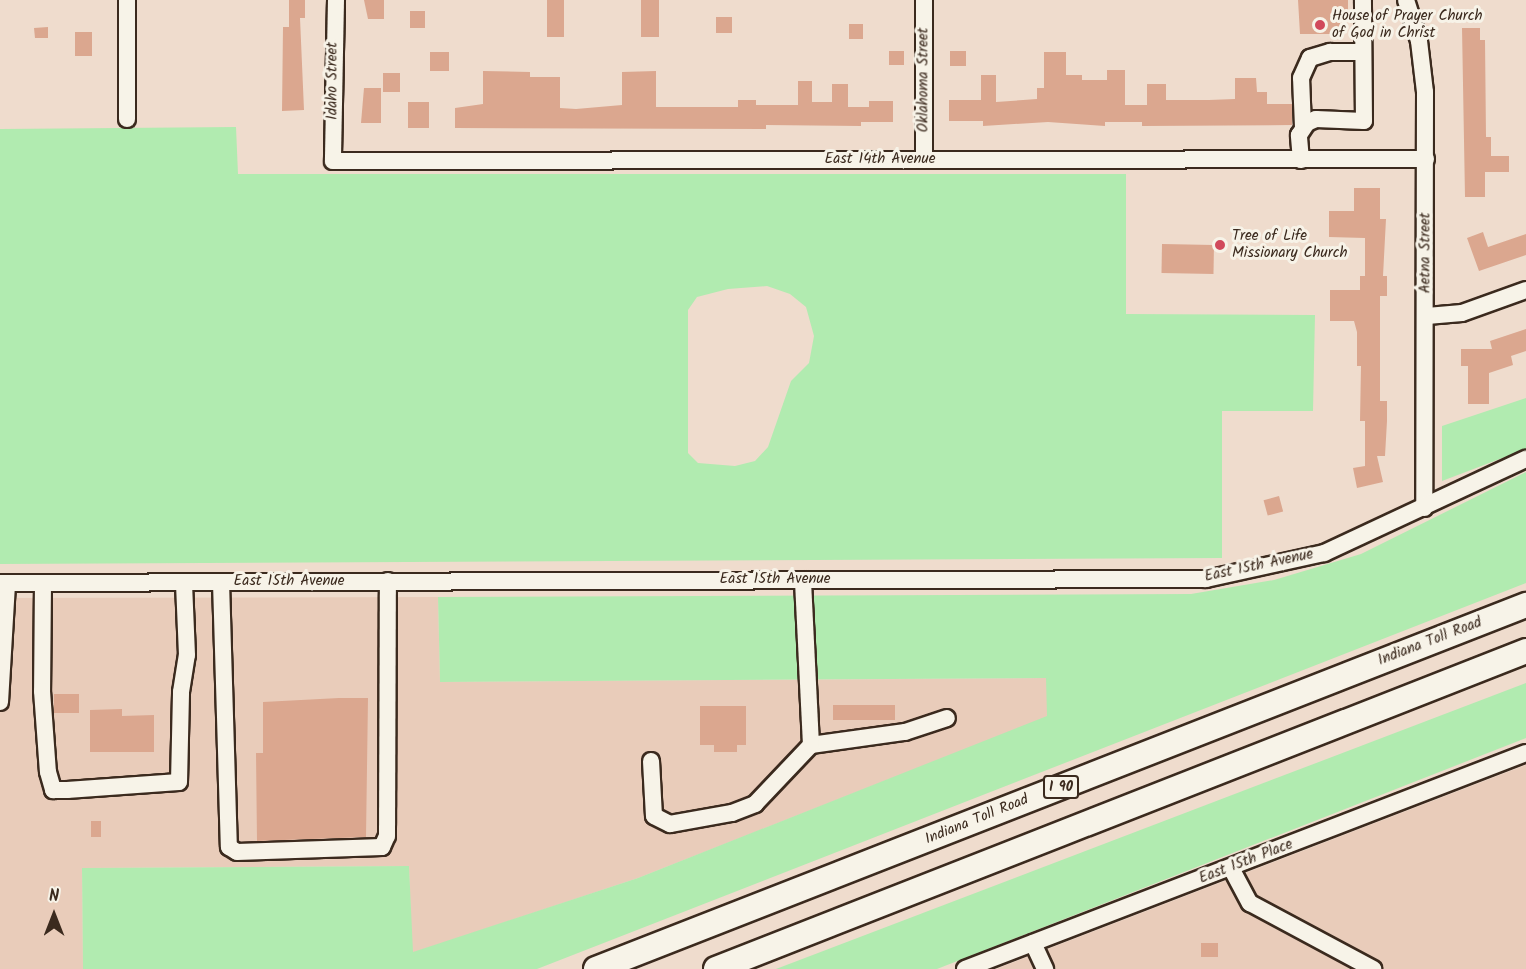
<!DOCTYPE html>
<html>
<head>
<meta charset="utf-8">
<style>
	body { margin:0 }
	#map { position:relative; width:1526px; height:969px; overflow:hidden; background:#efdccd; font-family:Kalam,sans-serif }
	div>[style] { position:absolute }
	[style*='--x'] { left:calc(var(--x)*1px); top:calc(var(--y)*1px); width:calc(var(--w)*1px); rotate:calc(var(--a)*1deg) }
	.built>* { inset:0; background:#e9ccba }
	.green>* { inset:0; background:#b1ebb0 }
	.building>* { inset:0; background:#dba78f; transform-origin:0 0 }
	.roads { filter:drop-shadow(2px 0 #3b2a1e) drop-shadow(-2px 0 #3b2a1e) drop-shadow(0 2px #3b2a1e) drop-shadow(0 -2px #3b2a1e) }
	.minor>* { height:16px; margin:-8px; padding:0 8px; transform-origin:8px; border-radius:8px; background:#f7f3e8 }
	.highway>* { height:24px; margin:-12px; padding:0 12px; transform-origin:12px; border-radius:12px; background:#f7f3e8 }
	.dots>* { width:16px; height:16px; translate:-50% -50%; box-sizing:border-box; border:3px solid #f7f3e8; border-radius:50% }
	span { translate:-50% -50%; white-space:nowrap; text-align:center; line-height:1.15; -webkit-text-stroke:6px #f7f3e8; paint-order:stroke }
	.shield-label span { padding:2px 4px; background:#f7f3e8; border:2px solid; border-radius:4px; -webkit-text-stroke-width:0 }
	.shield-label { font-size:14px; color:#3b2a1e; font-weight:700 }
	.poi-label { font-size:15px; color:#3b2a1e }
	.left { translate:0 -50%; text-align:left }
	.street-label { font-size:15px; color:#3b2a1e }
	.north { position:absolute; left:24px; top:885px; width:60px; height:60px; -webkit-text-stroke:4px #f7f3e8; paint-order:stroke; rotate:0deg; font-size:16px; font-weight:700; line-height:24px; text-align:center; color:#3b2a1e }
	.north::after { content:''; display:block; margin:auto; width:21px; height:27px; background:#3b2a1e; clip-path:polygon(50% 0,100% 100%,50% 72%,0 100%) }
</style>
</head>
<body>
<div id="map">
	<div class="built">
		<div style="clip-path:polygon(438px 597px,440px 682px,1047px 678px,1047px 717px,638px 878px,412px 953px,409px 866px,82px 868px,83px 969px,0 969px,0 598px)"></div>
		<div style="clip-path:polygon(1526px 765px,1526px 969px,996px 969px)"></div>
	</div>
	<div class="green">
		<div style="clip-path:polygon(evenodd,236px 127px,238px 174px,1126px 174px,1126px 314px,1315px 315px,1313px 411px,1222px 411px,1222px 558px,0 564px,0 129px,236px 127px,767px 286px,790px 294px,806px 307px,814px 336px,809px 363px,791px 381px,768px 447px,755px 461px,735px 466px,698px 463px,688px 453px,688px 310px,697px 297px,728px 289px,767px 286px)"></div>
		<div style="clip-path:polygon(1526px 398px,1526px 449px,1442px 481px,1442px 426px)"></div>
		<div style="clip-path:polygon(1526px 472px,1526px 583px,537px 969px,83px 969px,82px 868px,409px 866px,413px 952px,638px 878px,1047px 716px,1046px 678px,440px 682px,438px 597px,1191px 594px,1274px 580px,1361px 554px)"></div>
		<div style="clip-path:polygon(1526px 683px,1526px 738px,937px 969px,776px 969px)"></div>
	</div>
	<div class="building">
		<div style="clip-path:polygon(289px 0,305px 0,305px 18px,300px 18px,304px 110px,282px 111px,283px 27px,289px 27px)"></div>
		<div style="clip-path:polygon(364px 0,384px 0,384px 19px,368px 19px)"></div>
		<div style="left:547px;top:0;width:17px;height:37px"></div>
		<div style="left:641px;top:0;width:18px;height:37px"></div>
		<div style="clip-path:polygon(1298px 0,1348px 0,1348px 16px,1340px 16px,1340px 34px,1300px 34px)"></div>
		<div style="left:410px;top:11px;width:15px;height:17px"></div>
		<div style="left:716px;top:17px;width:16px;height:16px"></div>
		<div style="left:849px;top:24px;width:14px;height:15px"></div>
		<div style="clip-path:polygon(48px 27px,48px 38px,35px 38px,34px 28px)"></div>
		<div style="clip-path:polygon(1462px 28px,1480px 28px,1480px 40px,1485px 40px,1486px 137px,1491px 137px,1491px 156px,1509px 156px,1509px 172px,1485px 172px,1485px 197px,1465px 197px)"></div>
		<div style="left:75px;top:32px;width:17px;height:24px"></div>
		<div style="left:889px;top:51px;width:15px;height:14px"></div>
		<div style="left:950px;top:51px;width:16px;height:15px"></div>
		<div style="left:430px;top:52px;width:19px;height:19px"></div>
		<div style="clip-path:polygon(1044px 52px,1066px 52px,1066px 75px,1082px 75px,1082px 80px,1107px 80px,1107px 70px,1125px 70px,1125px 105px,1147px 105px,1147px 84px,1166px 84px,1166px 100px,1209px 100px,1235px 99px,1235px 78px,1256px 78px,1257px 92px,1267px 92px,1267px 104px,1292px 104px,1292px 125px,1142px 126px,1142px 122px,1105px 122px,1105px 126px,1048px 122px,983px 126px,983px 121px,949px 121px,949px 100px,981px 100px,981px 75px,996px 75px,996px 102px,1037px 99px,1037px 88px,1044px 88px)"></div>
		<div style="clip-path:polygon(483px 71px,530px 72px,530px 77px,560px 77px,560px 108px,576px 109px,622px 105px,622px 72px,656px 71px,656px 107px,738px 107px,738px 100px,756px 100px,756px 105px,798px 105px,798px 81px,812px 81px,812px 102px,832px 102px,832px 84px,848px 84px,848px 107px,869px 107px,869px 101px,893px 101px,893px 122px,861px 122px,861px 126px,766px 125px,766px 129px,455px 128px,455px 108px,483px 104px)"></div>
		<div style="left:383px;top:73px;width:17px;height:19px"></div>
		<div style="clip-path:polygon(364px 88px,381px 88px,381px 123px,361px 123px)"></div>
		<div style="left:408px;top:102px;width:21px;height:26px"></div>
		<div style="clip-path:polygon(1354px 188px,1380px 188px,1380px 219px,1386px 219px,1383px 276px,1387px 276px,1387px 296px,1380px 296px,1380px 401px,1387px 401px,1387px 421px,1385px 456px,1377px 456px,1383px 482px,1357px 488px,1353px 468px,1365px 466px,1365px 421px,1360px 421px,1361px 366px,1357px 366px,1357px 332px,1354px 321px,1330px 321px,1330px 290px,1360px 290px,1360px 276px,1365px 276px,1365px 238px,1329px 237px,1329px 211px,1354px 211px)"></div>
		<div style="clip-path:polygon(1483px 232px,1488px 247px,1526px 234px,1526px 255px,1479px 271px,1467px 238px)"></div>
		<div style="left:1162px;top:244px;width:52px;height:29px;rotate:1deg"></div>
		<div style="clip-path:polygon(1526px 329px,1526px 351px,1511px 356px,1513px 365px,1489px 373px,1489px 404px,1468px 404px,1468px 366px,1461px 366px,1461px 349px,1492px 349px,1490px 341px)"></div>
		<div style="left:1279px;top:496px;width:16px;height:16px;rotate:75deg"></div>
		<div style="left:54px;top:694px;width:25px;height:19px"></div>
		<div style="clip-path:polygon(339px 698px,368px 698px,366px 837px,257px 841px,256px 753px,263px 753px,263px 702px)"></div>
		<div style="left:833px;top:705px;width:62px;height:15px"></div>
		<div style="clip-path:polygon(700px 706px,746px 706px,746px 745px,737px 745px,737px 752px,714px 752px,714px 745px,700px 745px)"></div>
		<div style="clip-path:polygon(122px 709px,122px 716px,154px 715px,154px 752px,90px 752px,90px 710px)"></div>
		<div style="left:91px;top:821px;width:10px;height:16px"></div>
		<div style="left:1201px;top:943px;width:17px;height:14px"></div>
	</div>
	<div class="roads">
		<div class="minor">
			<div style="--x:127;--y:0;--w:119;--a:90"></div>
			<div style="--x:336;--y:0;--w:161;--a:91.1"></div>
			<div style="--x:333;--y:161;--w:1093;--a:-0.1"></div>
			<div style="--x:924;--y:0;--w:159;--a:90"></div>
			<div style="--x:1406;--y:0;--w:43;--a:72.4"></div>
			<div style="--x:1419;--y:41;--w:51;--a:83.3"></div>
			<div style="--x:1425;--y:92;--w:416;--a:90.1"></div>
			<div style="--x:1303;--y:127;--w:49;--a:-92.3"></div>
			<div style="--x:1301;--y:78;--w:22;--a:-66"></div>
			<div style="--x:1310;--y:58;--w:21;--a:-17"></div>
			<div style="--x:1330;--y:52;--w:33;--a:0"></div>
			<div style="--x:1301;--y:160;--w:25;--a:-95"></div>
			<div style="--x:1299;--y:135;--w:14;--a:-56"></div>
			<div style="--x:1307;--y:123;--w:10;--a:-24"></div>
			<div style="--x:1316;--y:119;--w:48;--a:2.4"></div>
			<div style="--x:1364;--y:121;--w:121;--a:-90.5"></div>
			<div style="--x:1427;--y:316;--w:35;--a:-5"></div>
			<div style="--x:1462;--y:313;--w:68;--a:-19.8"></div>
			<div style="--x:221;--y:582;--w:265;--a:88.3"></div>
			<div style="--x:229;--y:847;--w:9;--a:32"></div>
			<div style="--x:237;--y:852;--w:145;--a:-2"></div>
			<div style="--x:382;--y:847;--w:12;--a:-66"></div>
			<div style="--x:387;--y:836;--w:255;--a:-89.8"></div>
			<div style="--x:0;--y:583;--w:1206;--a:-0.19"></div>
			<div style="--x:1206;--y:579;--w:121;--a:-12.4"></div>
			<div style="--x:1324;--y:553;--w:223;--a:-25"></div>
			<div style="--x:43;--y:583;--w:108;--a:90.5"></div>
			<div style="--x:42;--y:691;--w:81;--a:85.8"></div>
			<div style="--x:48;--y:772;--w:19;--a:74"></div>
			<div style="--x:53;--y:790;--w:14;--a:0"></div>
			<div style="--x:67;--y:790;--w:112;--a:-4.1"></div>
			<div style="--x:179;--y:782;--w:90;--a:-88.7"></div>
			<div style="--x:181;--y:692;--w:37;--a:-81"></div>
			<div style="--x:187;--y:655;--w:73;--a:-92.4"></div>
			<div style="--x:0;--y:702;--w:119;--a:-86.6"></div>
			<div style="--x:811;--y:745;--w:95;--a:-7.9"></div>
			<div style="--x:905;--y:732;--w:44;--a:-18.4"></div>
			<div style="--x:651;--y:761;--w:55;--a:86.9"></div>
			<div style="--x:654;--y:816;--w:18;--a:27"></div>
			<div style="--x:670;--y:824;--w:63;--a:-10.1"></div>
			<div style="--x:732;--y:813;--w:25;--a:-21"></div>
			<div style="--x:755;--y:804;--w:81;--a:-46.5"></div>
			<div style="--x:811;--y:745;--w:165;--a:-92.8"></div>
			<div style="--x:1231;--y:868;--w:40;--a:62"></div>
			<div style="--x:1250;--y:903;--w:140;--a:28.2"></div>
			<div style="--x:1033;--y:943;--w:29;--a:65"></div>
			<div style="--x:965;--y:969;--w:601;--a:-21.06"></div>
		</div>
		<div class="highway">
			<div style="--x:596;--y:969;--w:999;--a:-21.38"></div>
			<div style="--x:716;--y:969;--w:870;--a:-21.43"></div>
		</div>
	</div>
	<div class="dots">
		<div style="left:1320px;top:25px;background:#d1495b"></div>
		<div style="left:1220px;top:245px;background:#d1495b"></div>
	</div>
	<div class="shield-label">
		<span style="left:1061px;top:787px">I 90</span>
	</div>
	<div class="poi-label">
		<span class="left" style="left:1332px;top:25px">House of Prayer Church<br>of God in Christ</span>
		<span class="left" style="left:1232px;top:245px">Tree of Life<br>Missionary Church</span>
	</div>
	<div class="street-label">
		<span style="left:924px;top:80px;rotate:-90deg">Oklahoma Street</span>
		<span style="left:333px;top:81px;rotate:-90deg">Idaho Street</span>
		<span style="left:880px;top:160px">East 14th Avenue</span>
		<span style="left:1426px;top:253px;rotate:-90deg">Aetna Street</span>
		<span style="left:1259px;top:566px;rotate:-12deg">East 15th Avenue</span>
		<span style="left:775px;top:580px">East 15th Avenue</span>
		<span style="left:289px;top:582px">East 15th Avenue</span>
		<span style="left:1430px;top:642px;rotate:-21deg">Indiana Toll Road</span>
		<span style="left:977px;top:820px;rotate:-22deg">Indiana Toll Road</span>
		<span style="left:1246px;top:862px;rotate:-21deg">East 15th Place</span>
	</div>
	<div class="north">N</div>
</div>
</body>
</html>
